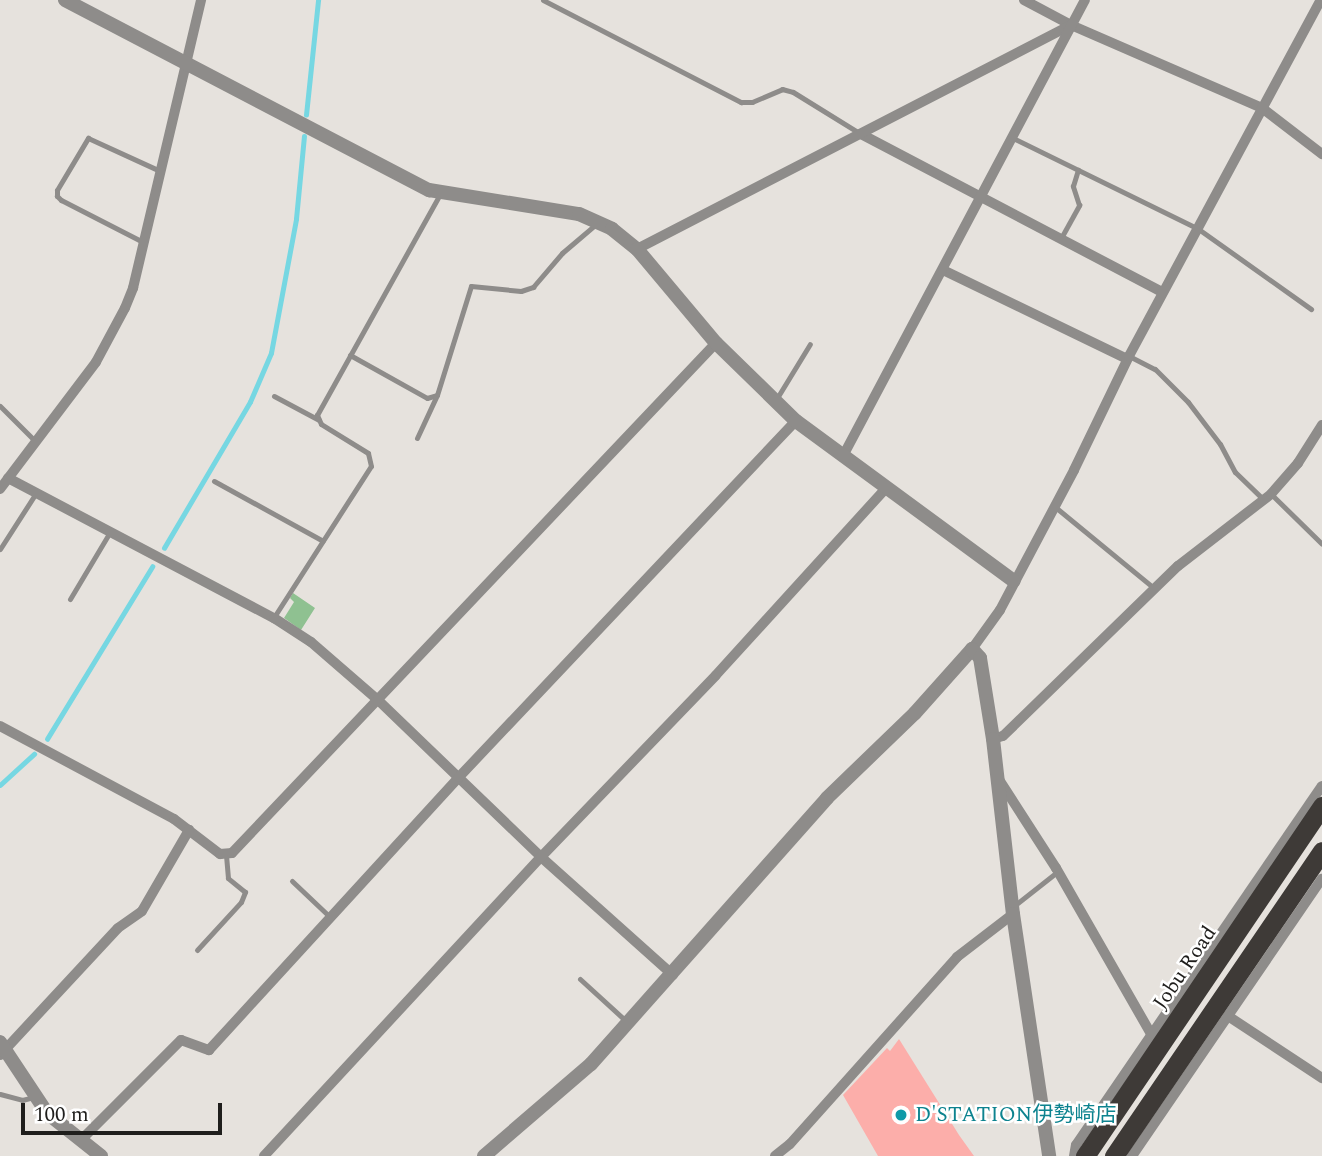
<!DOCTYPE html>
<html>
<head>
<meta charset="utf-8">
<style>
	body { margin:0 }
	#map { position:relative; width:1322px; height:1156px; overflow:hidden; background:#e6e2dd; font-family:Spectral,"Noto Sans JP",serif }
	div>[style] { position:absolute }
	[style*='--x'] { left:calc(var(--x)*1px); top:calc(var(--y)*1px); width:calc(var(--w)*1px); rotate:calc(var(--a)*1deg) }
	.green>* { inset:0; background:#8fc191 }
	.stream>* { height:4.5px; margin:-2.25px; padding:0 2.25px; transform-origin:2.25px; border-radius:2.25px; background:#76d7e2 }
	.building>* { inset:0; background:#fcaeaa }
	.service>* { height:5px; margin:-2.5px; padding:0 2.5px; transform-origin:2.5px; border-radius:2.5px; background:#8e8c8a }
	.minor>* { height:10px; margin:-5px; padding:0 5px; transform-origin:5px; border-radius:5px; background:#8e8c8a }
	.tertiary>* { height:14px; margin:-7px; padding:0 7px; transform-origin:7px; border-radius:7px; background:#8e8c8a }
	.trunk>* { height:19px; margin:-9.5px; padding:0 9.5px; transform-origin:9.5px; border-radius:9.5px; background:#3e3a37 }
	.dots>* { width:19px; height:19px; translate:-50% -50%; box-sizing:border-box; border:4px solid #fff; border-radius:50% }
	span { translate:-50% -50%; white-space:nowrap; text-align:center; line-height:1.15; -webkit-text-stroke:5px #fff; paint-order:stroke }
	.street-label { font-size:21px; color:#1f1e1c }
	.culture-label { font-size:21px; color:#0d838f }
	.left { translate:0 -50%; text-align:left }
	.scale { position:absolute; left:21px; top:1103px; width:201px; height:32px; box-sizing:border-box; border:4px solid #1f1e1c; border-top:0; padding-left:9px; font-size:21px; line-height:24px; white-space:nowrap; color:#1f1e1c; -webkit-text-stroke:5px #fff; paint-order:stroke }
</style>
</head>
<body>
<div id="map">
	<div class="green">
		<div style="clip-path:polygon(293px 593px,315px 608px,301px 630px,284px 618px,294px 602px,290px 598px)"></div>
	</div>
	<div class="stream">
		<div style="--x:306;--y:115;--w:116;--a:-84"></div>
		<div style="--x:164;--y:548;--w:169;--a:-59.5"></div>
		<div style="--x:250;--y:402;--w:53;--a:-66.8"></div>
		<div style="--x:271;--y:353;--w:136;--a:-79.4"></div>
		<div style="--x:296;--y:219;--w:83;--a:-84.5"></div>
		<div style="--x:47;--y:739;--w:202;--a:-58.6"></div>
		<div style="--x:0;--y:785;--w:46;--a:-42.4"></div>
	</div>
	<div class="building">
		<div style="clip-path:polygon(899px 1039px,959px 1135px,974px 1156px,878px 1156px,843px 1095px,887px 1048px,890px 1051px)"></div>
	</div>
	<div class="service">
		<div style="--x:543;--y:0;--w:223;--a:27.3"></div>
		<div style="--x:741;--y:102;--w:11;--a:0"></div>
		<div style="--x:752;--y:102;--w:33;--a:-23"></div>
		<div style="--x:782;--y:89;--w:11;--a:15"></div>
		<div style="--x:793;--y:92;--w:80;--a:31.7"></div>
		<div style="--x:1013;--y:138;--w:205;--a:26.1"></div>
		<div style="--x:1197;--y:228;--w:140;--a:35.4"></div>
		<div style="--x:1061;--y:238;--w:38;--a:-61"></div>
		<div style="--x:1079;--y:205;--w:20;--a:-108"></div>
		<div style="--x:1073;--y:186;--w:17;--a:-73"></div>
		<div style="--x:143;--y:242;--w:92;--a:-152.9"></div>
		<div style="--x:61;--y:200;--w:6;--a:-135"></div>
		<div style="--x:57;--y:196;--w:6;--a:-90"></div>
		<div style="--x:57;--y:190;--w:61;--a:-59.2"></div>
		<div style="--x:88;--y:138;--w:79;--a:24.6"></div>
		<div style="--x:350;--y:355;--w:88;--a:29.2"></div>
		<div style="--x:427;--y:398;--w:10;--a:-17"></div>
		<div style="--x:437;--y:395;--w:114;--a:-72.7"></div>
		<div style="--x:471;--y:286;--w:50;--a:5.7"></div>
		<div style="--x:521;--y:291;--w:13;--a:-18"></div>
		<div style="--x:533;--y:287;--w:45;--a:-49.5"></div>
		<div style="--x:562;--y:253;--w:43;--a:-40.3"></div>
		<div style="--x:1129;--y:356;--w:29;--a:27"></div>
		<div style="--x:1155;--y:369;--w:47;--a:45"></div>
		<div style="--x:1188;--y:402;--w:53;--a:52.7"></div>
		<div style="--x:1220;--y:444;--w:32;--a:62"></div>
		<div style="--x:1235;--y:472;--w:39;--a:44"></div>
		<div style="--x:274;--y:396;--w:51;--a:28.1"></div>
		<div style="--x:777;--y:398;--w:63;--a:-58.6"></div>
		<div style="--x:0;--y:406;--w:51;--a:45"></div>
		<div style="--x:417;--y:438;--w:47;--a:-65.1"></div>
		<div style="--x:214;--y:481;--w:124;--a:28.8"></div>
		<div style="--x:1271;--y:494;--w:71;--a:44.4"></div>
		<div style="--x:1054;--y:506;--w:129;--a:39.4"></div>
		<div style="--x:0;--y:549;--w:67;--a:-57.3"></div>
		<div style="--x:70;--y:599;--w:78;--a:-59.2"></div>
		<div style="--x:274;--y:617;--w:179;--a:-57.3"></div>
		<div style="--x:371;--y:466;--w:13;--a:-103"></div>
		<div style="--x:368;--y:453;--w:55;--a:-148.3"></div>
		<div style="--x:321;--y:424;--w:10;--a:-114"></div>
		<div style="--x:317;--y:415;--w:253;--a:-60.9"></div>
		<div style="--x:292;--y:881;--w:52;--a:43.5"></div>
		<div style="--x:1015;--y:905;--w:53;--a:-38.2"></div>
		<div style="--x:197;--y:950;--w:65;--a:-47.5"></div>
		<div style="--x:241;--y:902;--w:11;--a:-68"></div>
		<div style="--x:245;--y:892;--w:22;--a:-141"></div>
		<div style="--x:228;--y:878;--w:22;--a:-95"></div>
		<div style="--x:580;--y:979;--w:62;--a:42.4"></div>
		<div style="--x:0;--y:1094;--w:23;--a:15"></div>
		<div style="--x:22;--y:1100;--w:12;--a:-14"></div>
	</div>
	<div class="minor">
		<div style="--x:1024;--y:0;--w:53;--a:28"></div>
		<div style="--x:1071;--y:25;--w:208;--a:23.5"></div>
		<div style="--x:1262;--y:108;--w:76;--a:37.5"></div>
		<div style="--x:861;--y:134;--w:340;--a:27.7"></div>
		<div style="--x:637;--y:249;--w:488;--a:-27.3"></div>
		<div style="--x:943;--y:270;--w:204;--a:25.8"></div>
		<div style="--x:843;--y:456;--w:516;--a:-62.05"></div>
		<div style="--x:8;--y:478;--w:301;--a:27.8"></div>
		<div style="--x:274;--y:618;--w:44;--a:33"></div>
		<div style="--x:311;--y:642;--w:90;--a:40.9"></div>
		<div style="--x:379;--y:701;--w:225;--a:43.9"></div>
		<div style="--x:541;--y:857;--w:177;--a:41.8"></div>
		<div style="--x:0;--y:489;--w:159;--a:-52.9"></div>
		<div style="--x:96;--y:362;--w:61;--a:-61.8"></div>
		<div style="--x:125;--y:308;--w:22;--a:-68"></div>
		<div style="--x:133;--y:288;--w:296;--a:-76.7"></div>
		<div style="--x:972;--y:649;--w:48;--a:-54.3"></div>
		<div style="--x:1000;--y:610;--w:158;--a:-62.1"></div>
		<div style="--x:1074;--y:470;--w:127;--a:-64.2"></div>
		<div style="--x:1129;--y:356;--w:404;--a:-61.7"></div>
		<div style="--x:0;--y:726;--w:197;--a:28.1"></div>
		<div style="--x:174;--y:819;--w:58;--a:37.3"></div>
		<div style="--x:220;--y:854;--w:12;--a:-5"></div>
		<div style="--x:232;--y:853;--w:703;--a:-46.5"></div>
		<div style="--x:993;--y:739;--w:10;--a:-17"></div>
		<div style="--x:1003;--y:736;--w:244;--a:-44.2"></div>
		<div style="--x:1178;--y:566;--w:118;--a:-37.7"></div>
		<div style="--x:1271;--y:494;--w:41;--a:-48.9"></div>
		<div style="--x:1298;--y:463;--w:45;--a:-57.7"></div>
		<div style="--x:998;--y:778;--w:107;--a:57.2"></div>
		<div style="--x:1056;--y:868;--w:191;--a:60.2"></div>
		<div style="--x:1228;--y:1016;--w:113;--a:33.4"></div>
		<div style="--x:0;--y:1055;--w:173;--a:-47.1"></div>
		<div style="--x:118;--y:928;--w:29;--a:-35"></div>
		<div style="--x:142;--y:911;--w:94;--a:-59.9"></div>
		<div style="--x:80;--y:1141;--w:143;--a:-45"></div>
		<div style="--x:181;--y:1040;--w:30;--a:20"></div>
		<div style="--x:209;--y:1050;--w:370;--a:-47.5"></div>
		<div style="--x:459;--y:777;--w:490;--a:-46.6"></div>
		<div style="--x:264;--y:1156;--w:408;--a:-47.2"></div>
		<div style="--x:541;--y:857;--w:252;--a:-46.1"></div>
		<div style="--x:716;--y:675;--w:251;--a:-47.7"></div>
		<div style="--x:775;--y:1156;--w:19;--a:-39"></div>
		<div style="--x:790;--y:1144;--w:251;--a:-48.2"></div>
		<div style="--x:957;--y:957;--w:71;--a:-37.5"></div>
		<div style="--x:1074;--y:1156;--w:11;--a:-80"></div>
		<div style="--x:1076;--y:1145;--w:435;--a:-55.6"></div>
		<div style="--x:1132;--y:1156;--w:336;--a:-55.6"></div>
	</div>
	<div class="tertiary">
		<div style="--x:65;--y:0;--w:411;--a:27.6"></div>
		<div style="--x:429;--y:190;--w:152;--a:9.1"></div>
		<div style="--x:579;--y:214;--w:36;--a:24"></div>
		<div style="--x:612;--y:229;--w:32;--a:39"></div>
		<div style="--x:637;--y:249;--w:123;--a:50"></div>
		<div style="--x:716;--y:343;--w:112;--a:44.3"></div>
		<div style="--x:796;--y:421;--w:270;--a:36.3"></div>
		<div style="--x:0;--y:1042;--w:85;--a:56.5"></div>
		<div style="--x:47;--y:1113;--w:69;--a:38.5"></div>
		<div style="--x:484;--y:1156;--w:141;--a:-40.7"></div>
		<div style="--x:591;--y:1064;--w:356;--a:-48.4"></div>
		<div style="--x:827;--y:798;--w:122;--a:-44"></div>
		<div style="--x:915;--y:713;--w:86;--a:-48.3"></div>
		<div style="--x:972;--y:649;--w:12;--a:48"></div>
		<div style="--x:980;--y:658;--w:82;--a:80.9"></div>
		<div style="--x:993;--y:739;--w:176;--a:83.5"></div>
		<div style="--x:1013;--y:914;--w:245;--a:81.5"></div>
	</div>
	<div class="trunk">
		<div style="--x:1085;--y:1156;--w:423;--a:-55.9"></div>
		<div style="--x:1114;--y:1156;--w:369;--a:-55.7"></div>
	</div>
	<div class="dots">
		<div style="left:901px;top:1115px;background:#0f9aa8"></div>
	</div>
	<div class="street-label">
		<span style="left:1185px;top:968px;rotate:-56deg">Jobu Road</span>
	</div>
	<div class="culture-label">
		<span class="left" style="left:915px;top:1115px">D'STATION伊勢崎店</span>
	</div>
	<div class="scale">100 m</div>
</div>
</body>
</html>
